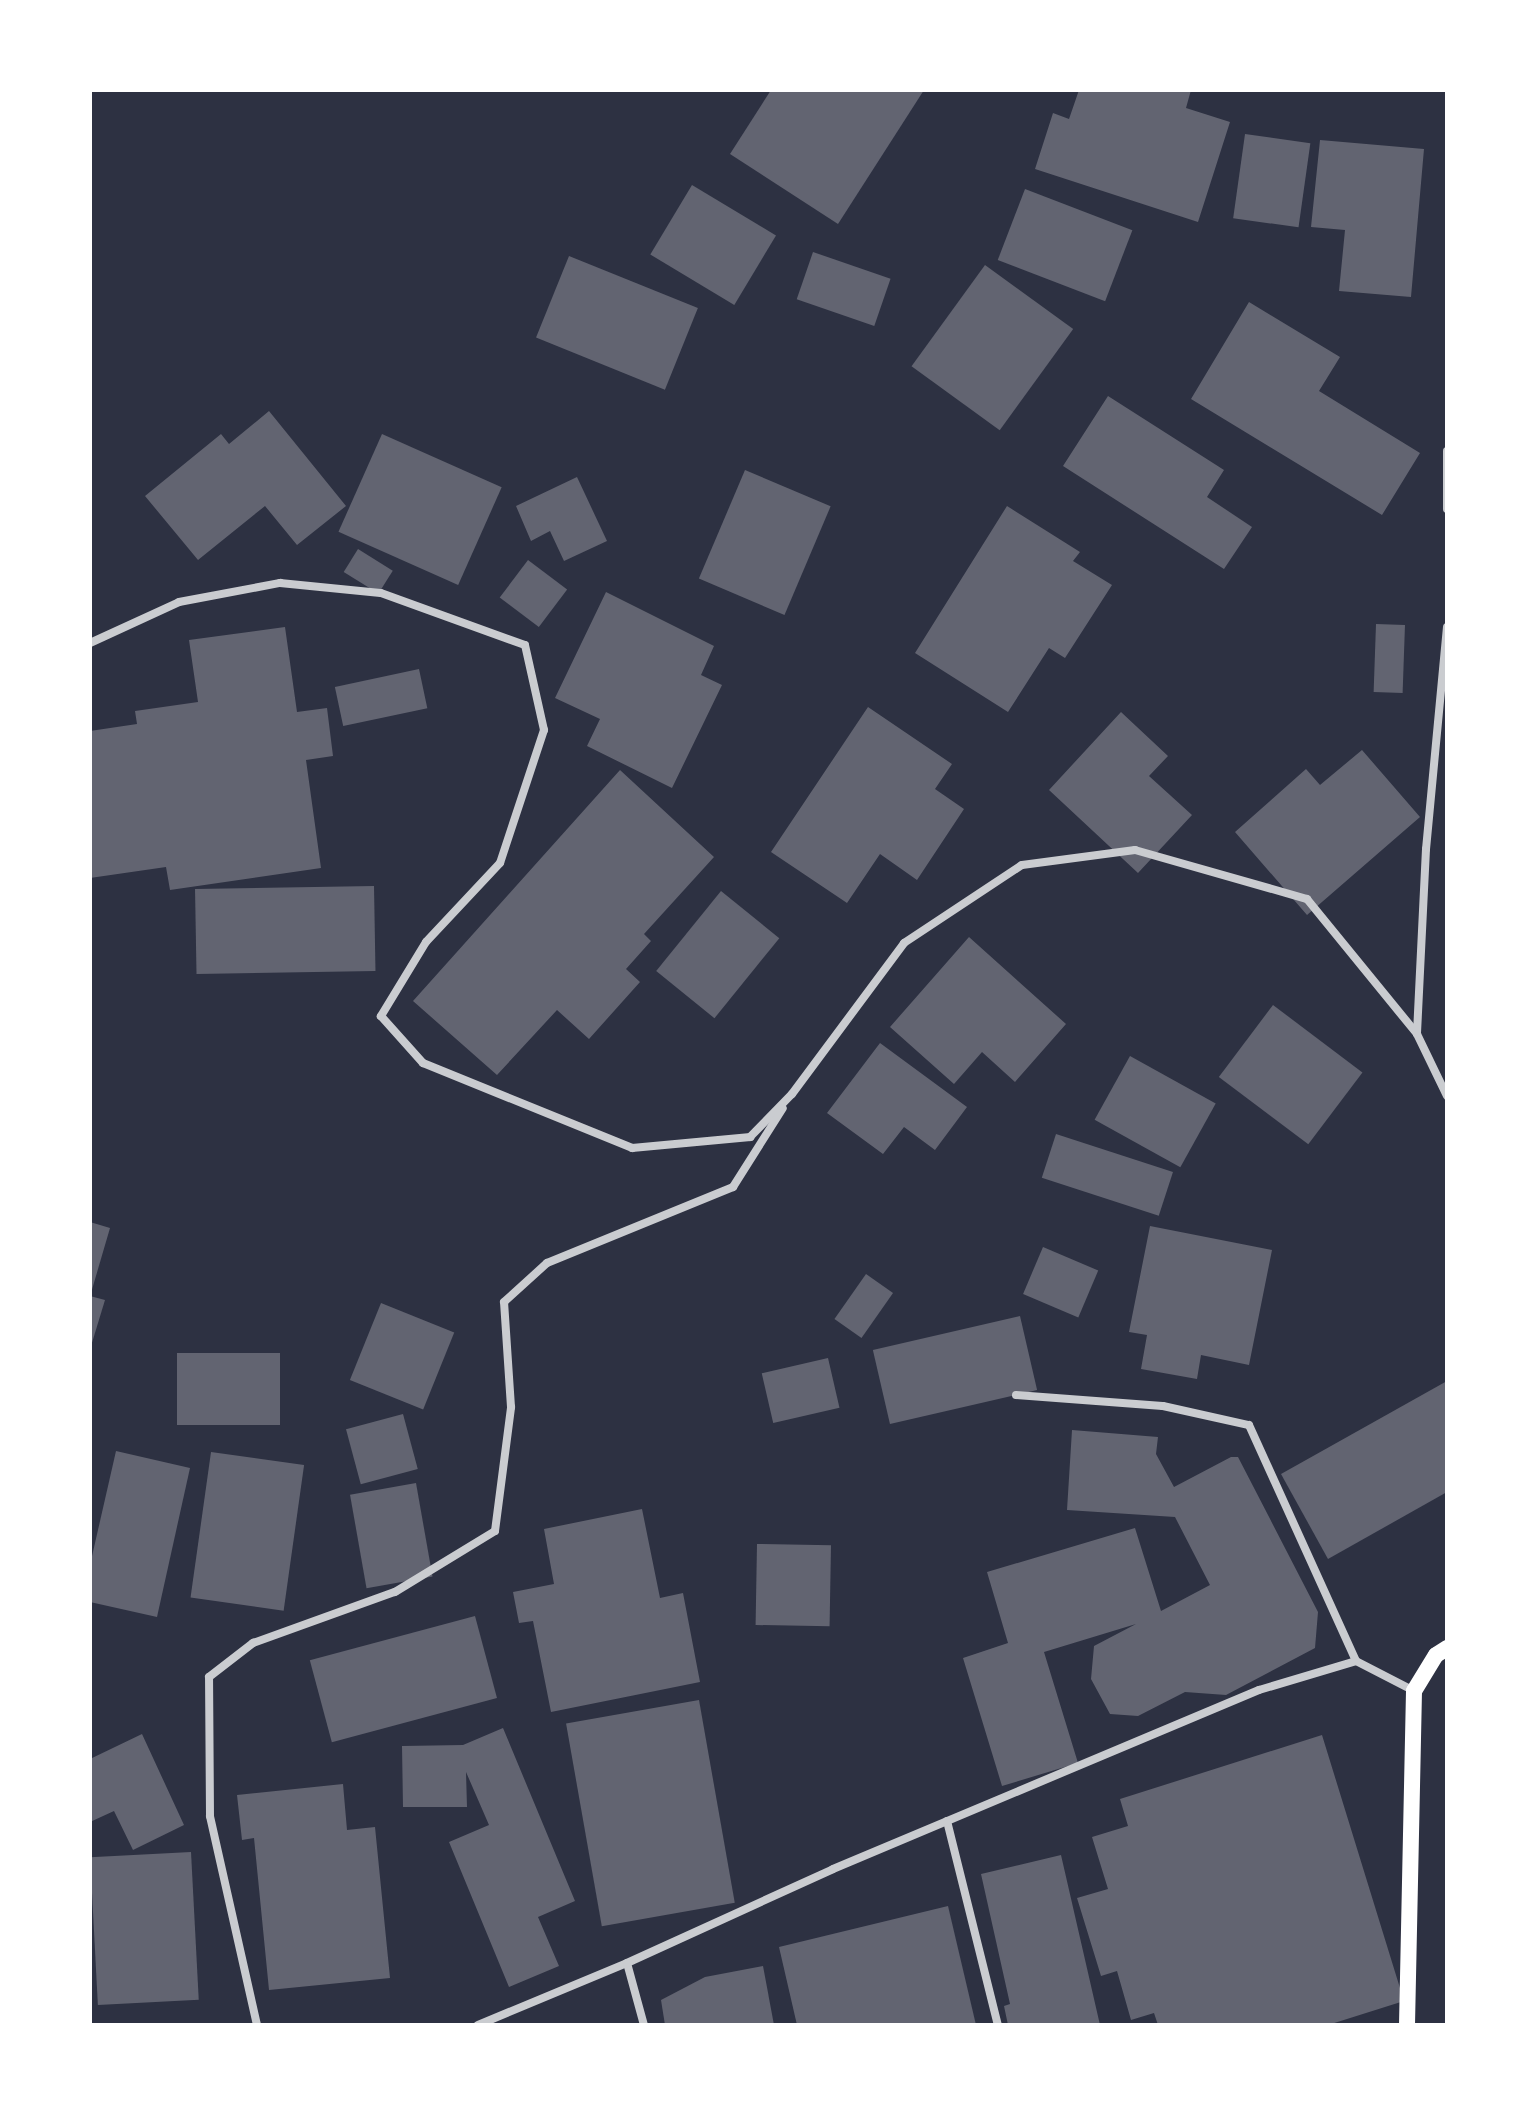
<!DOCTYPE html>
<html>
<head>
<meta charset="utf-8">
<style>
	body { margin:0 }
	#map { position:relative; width:1537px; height:2115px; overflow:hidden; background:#2d3142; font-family:"Noto Sans",sans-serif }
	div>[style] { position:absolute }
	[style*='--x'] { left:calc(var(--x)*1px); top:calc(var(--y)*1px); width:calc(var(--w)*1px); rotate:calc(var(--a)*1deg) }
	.building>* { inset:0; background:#626471; transform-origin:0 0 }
	.minor>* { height:8px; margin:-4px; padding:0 4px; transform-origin:4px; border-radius:4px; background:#caccd0 }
	.secondary>* { height:16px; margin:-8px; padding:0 8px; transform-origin:8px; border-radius:8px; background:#fff }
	span { translate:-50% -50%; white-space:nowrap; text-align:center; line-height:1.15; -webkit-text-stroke:8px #fff; paint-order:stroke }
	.frame { position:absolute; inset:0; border:92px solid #fff; pointer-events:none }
</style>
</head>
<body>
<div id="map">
	<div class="building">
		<div style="clip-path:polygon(771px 90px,924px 90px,838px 224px,730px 154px)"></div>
		<div style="clip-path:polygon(1079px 90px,1191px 90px,1186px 108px,1230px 122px,1198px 222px,1035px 169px,1053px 113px,1069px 119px)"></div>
		<div style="left:1245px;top:134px;width:66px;height:85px;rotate:8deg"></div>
		<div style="clip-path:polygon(1320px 140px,1424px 149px,1411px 297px,1339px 291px,1345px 230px,1311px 227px)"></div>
		<div style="left:692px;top:185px;width:98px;height:81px;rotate:31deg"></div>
		<div style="left:1025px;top:189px;width:115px;height:76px;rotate:21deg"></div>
		<div style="left:813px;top:252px;width:82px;height:50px;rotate:19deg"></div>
		<div style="left:569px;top:256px;width:139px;height:88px;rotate:22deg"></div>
		<div style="left:985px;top:265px;width:109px;height:125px;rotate:36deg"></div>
		<div style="clip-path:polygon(1249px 302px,1340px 357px,1319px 391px,1420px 453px,1382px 515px,1191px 399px)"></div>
		<div style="clip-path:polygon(1108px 396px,1224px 470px,1207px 497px,1252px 527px,1224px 569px,1063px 466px)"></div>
		<div style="clip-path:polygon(269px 411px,346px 506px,297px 545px,265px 506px,198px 560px,145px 496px,221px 434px,229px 444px)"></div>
		<div style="left:382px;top:434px;width:131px;height:107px;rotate:24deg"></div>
		<div style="left:745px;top:470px;width:93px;height:118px;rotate:23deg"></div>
		<div style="clip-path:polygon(577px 477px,607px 541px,564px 561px,550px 531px,531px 541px,516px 506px)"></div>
		<div style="clip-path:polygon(1007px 506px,1080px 552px,1073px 561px,1112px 585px,1065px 658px,1049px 648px,1008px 712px,915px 653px)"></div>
		<div style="left:358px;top:549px;width:41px;height:27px;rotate:32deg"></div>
		<div style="left:528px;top:560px;width:49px;height:47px;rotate:37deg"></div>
		<div style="clip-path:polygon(606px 592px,714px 646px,701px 675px,722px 685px,672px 788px,587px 746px,600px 719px,555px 698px)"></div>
		<div style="left:1376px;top:624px;width:29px;height:68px;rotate:2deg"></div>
		<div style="clip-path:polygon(285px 627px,297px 712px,327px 708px,333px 756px,306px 760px,321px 868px,170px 890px,166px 867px,90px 878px,90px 731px,137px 724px,135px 711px,198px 702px,189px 640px)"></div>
		<div style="left:419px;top:669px;width:40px;height:86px;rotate:78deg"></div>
		<div style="clip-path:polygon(868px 707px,952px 764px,935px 789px,964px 809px,917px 880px,880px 854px,847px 903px,771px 852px)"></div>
		<div style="clip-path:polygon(1121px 712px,1168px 756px,1149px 776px,1192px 815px,1138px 873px,1049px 790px)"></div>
		<div style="clip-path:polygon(1362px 750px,1420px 817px,1307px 915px,1235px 832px,1306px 769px,1320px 785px)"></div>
		<div style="clip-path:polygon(620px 770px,714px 857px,644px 934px,651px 941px,626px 969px,640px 982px,589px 1039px,557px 1010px,497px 1075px,413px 1001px)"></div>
		<div style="left:374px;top:886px;width:85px;height:179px;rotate:89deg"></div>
		<div style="left:721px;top:891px;width:75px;height:103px;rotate:39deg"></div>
		<div style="clip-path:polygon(969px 937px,1066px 1024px,1015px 1082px,982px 1052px,954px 1084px,890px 1027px)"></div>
		<div style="left:1273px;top:1005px;width:112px;height:90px;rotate:37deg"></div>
		<div style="clip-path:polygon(880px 1043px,967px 1107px,935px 1150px,904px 1127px,883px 1154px,827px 1113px)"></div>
		<div style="left:1130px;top:1056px;width:98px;height:73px;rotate:29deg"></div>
		<div style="left:1056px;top:1134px;width:123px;height:46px;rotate:18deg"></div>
		<div style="clip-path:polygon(90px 1222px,110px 1228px,91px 1293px,90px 1293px)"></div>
		<div style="clip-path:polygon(1150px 1226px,1272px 1250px,1249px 1365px,1201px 1355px,1197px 1379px,1141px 1369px,1147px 1335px,1129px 1332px)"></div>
		<div style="left:1043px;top:1247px;width:60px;height:51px;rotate:23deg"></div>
		<div style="left:866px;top:1274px;width:33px;height:55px;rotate:35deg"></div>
		<div style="clip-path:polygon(90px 1296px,105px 1300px,91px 1346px,90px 1346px)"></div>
		<div style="left:381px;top:1303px;width:79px;height:83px;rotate:22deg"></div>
		<div style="left:1020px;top:1316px;width:76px;height:151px;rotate:77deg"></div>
		<div style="left:177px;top:1353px;width:103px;height:72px"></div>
		<div style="left:828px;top:1358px;width:51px;height:68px;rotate:77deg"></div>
		<div style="clip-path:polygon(1447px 1381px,1447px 1492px,1328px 1559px,1281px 1474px)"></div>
		<div style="left:403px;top:1414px;width:57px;height:59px;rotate:75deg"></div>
		<div style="clip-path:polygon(1072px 1430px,1158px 1437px,1156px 1454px,1174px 1487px,1231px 1457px,1238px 1457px,1318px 1612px,1315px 1648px,1226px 1695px,1185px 1692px,1138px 1716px,1110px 1714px,1091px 1679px,1094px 1646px,1136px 1624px,1044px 1652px,1078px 1763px,1002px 1786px,963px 1658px,1008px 1643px,987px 1572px,1135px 1528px,1161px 1611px,1210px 1585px,1175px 1517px,1067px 1510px)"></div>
		<div style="clip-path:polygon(116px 1451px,190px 1468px,157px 1617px,90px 1602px,90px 1565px)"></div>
		<div style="left:211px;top:1452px;width:94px;height:147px;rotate:8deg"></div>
		<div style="left:416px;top:1483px;width:95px;height:67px;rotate:80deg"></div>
		<div style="clip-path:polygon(642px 1509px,660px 1598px,683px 1593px,700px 1682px,551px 1712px,533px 1621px,519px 1623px,513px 1592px,554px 1584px,544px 1529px)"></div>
		<div style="left:757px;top:1544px;width:74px;height:81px;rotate:1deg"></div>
		<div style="left:475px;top:1616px;width:85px;height:171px;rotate:75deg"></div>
		<div style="left:699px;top:1700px;width:206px;height:135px;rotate:80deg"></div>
		<div style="clip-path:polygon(503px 1728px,575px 1901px,538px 1917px,559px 1966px,509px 1987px,449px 1842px,489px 1825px,466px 1772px,467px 1807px,403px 1807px,402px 1746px,463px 1745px)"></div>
		<div style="clip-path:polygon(142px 1734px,184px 1825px,133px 1850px,114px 1811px,90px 1822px,90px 1759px)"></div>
		<div style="clip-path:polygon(1322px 1735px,1404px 2001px,1328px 2025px,1158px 2025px,1154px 2013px,1131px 2020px,1117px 1971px,1101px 1976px,1077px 1898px,1108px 1889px,1092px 1837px,1128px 1826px,1120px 1799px)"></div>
		<div style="clip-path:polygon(343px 1784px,347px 1830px,375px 1827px,390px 1978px,269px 1990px,254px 1838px,242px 1840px,237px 1795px)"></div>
		<div style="left:191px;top:1852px;width:148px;height:101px;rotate:87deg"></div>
		<div style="clip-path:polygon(1061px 1855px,1100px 2025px,1008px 2025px,1004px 2006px,1010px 2004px,981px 1874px)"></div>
		<div style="clip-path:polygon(948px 1906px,976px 2025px,797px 2025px,779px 1947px)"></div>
		<div style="clip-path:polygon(763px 1966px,774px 2025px,665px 2025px,661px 2000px,705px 1977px)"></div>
	</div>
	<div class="minor">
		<div style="--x:1447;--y:451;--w:58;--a:90"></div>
		<div style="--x:1447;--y:627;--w:223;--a:95.4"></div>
		<div style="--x:1426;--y:849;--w:185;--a:92.8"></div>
		<div style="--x:1417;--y:1034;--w:69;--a:64.2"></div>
		<div style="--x:90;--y:643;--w:98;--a:-24.7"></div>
		<div style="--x:179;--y:602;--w:103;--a:-10.7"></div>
		<div style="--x:280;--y:583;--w:101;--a:5.7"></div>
		<div style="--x:381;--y:593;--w:153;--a:19.9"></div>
		<div style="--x:525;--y:645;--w:87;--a:77.4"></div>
		<div style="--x:544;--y:730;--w:140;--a:108.3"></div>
		<div style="--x:500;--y:863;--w:108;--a:133.1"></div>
		<div style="--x:426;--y:942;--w:87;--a:121.3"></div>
		<div style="--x:381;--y:1016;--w:63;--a:48.2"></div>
		<div style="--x:423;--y:1063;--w:226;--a:22.1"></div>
		<div style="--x:632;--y:1148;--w:119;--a:-5.3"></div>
		<div style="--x:750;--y:1137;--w:60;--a:-45.7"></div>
		<div style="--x:792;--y:1094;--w:188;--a:-53.4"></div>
		<div style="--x:904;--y:943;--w:141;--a:-33.5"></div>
		<div style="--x:1022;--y:865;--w:114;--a:-7.6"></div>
		<div style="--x:1135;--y:850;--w:179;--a:15.9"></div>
		<div style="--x:1307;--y:899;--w:174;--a:50.8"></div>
		<div style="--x:1016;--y:1395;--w:147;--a:4.3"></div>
		<div style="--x:1163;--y:1406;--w:88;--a:12.5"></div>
		<div style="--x:1249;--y:1425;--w:259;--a:65.6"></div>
		<div style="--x:947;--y:1821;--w:210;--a:76"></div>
		<div style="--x:627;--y:1963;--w:64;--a:74.7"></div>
		<div style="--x:257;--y:2025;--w:214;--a:-102.7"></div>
		<div style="--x:210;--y:1816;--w:139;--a:-90.4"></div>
		<div style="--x:209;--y:1677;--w:56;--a:-37.7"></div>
		<div style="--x:253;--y:1643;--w:151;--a:-19.8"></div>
		<div style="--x:395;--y:1592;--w:117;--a:-31.4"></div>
		<div style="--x:495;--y:1531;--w:125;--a:-82.6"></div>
		<div style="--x:511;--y:1407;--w:105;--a:-93.8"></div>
		<div style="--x:504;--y:1302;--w:58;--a:-42.2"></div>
		<div style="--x:547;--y:1263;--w:201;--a:-22.2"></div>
		<div style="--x:733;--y:1187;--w:93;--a:-57.7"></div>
		<div style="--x:478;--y:2025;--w:161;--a:-22.6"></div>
		<div style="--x:627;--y:1963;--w:226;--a:-24.5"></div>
		<div style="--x:833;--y:1869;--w:462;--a:-22.8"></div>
		<div style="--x:1259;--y:1690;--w:101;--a:-16.6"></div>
		<div style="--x:1356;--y:1661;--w:65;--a:27.3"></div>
	</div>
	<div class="secondary">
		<div style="--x:1407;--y:2025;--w:334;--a:-88.8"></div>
		<div style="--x:1414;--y:1691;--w:42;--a:-58.6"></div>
		<div style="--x:1436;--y:1655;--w:13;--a:-32"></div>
	</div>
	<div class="frame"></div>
</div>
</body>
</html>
